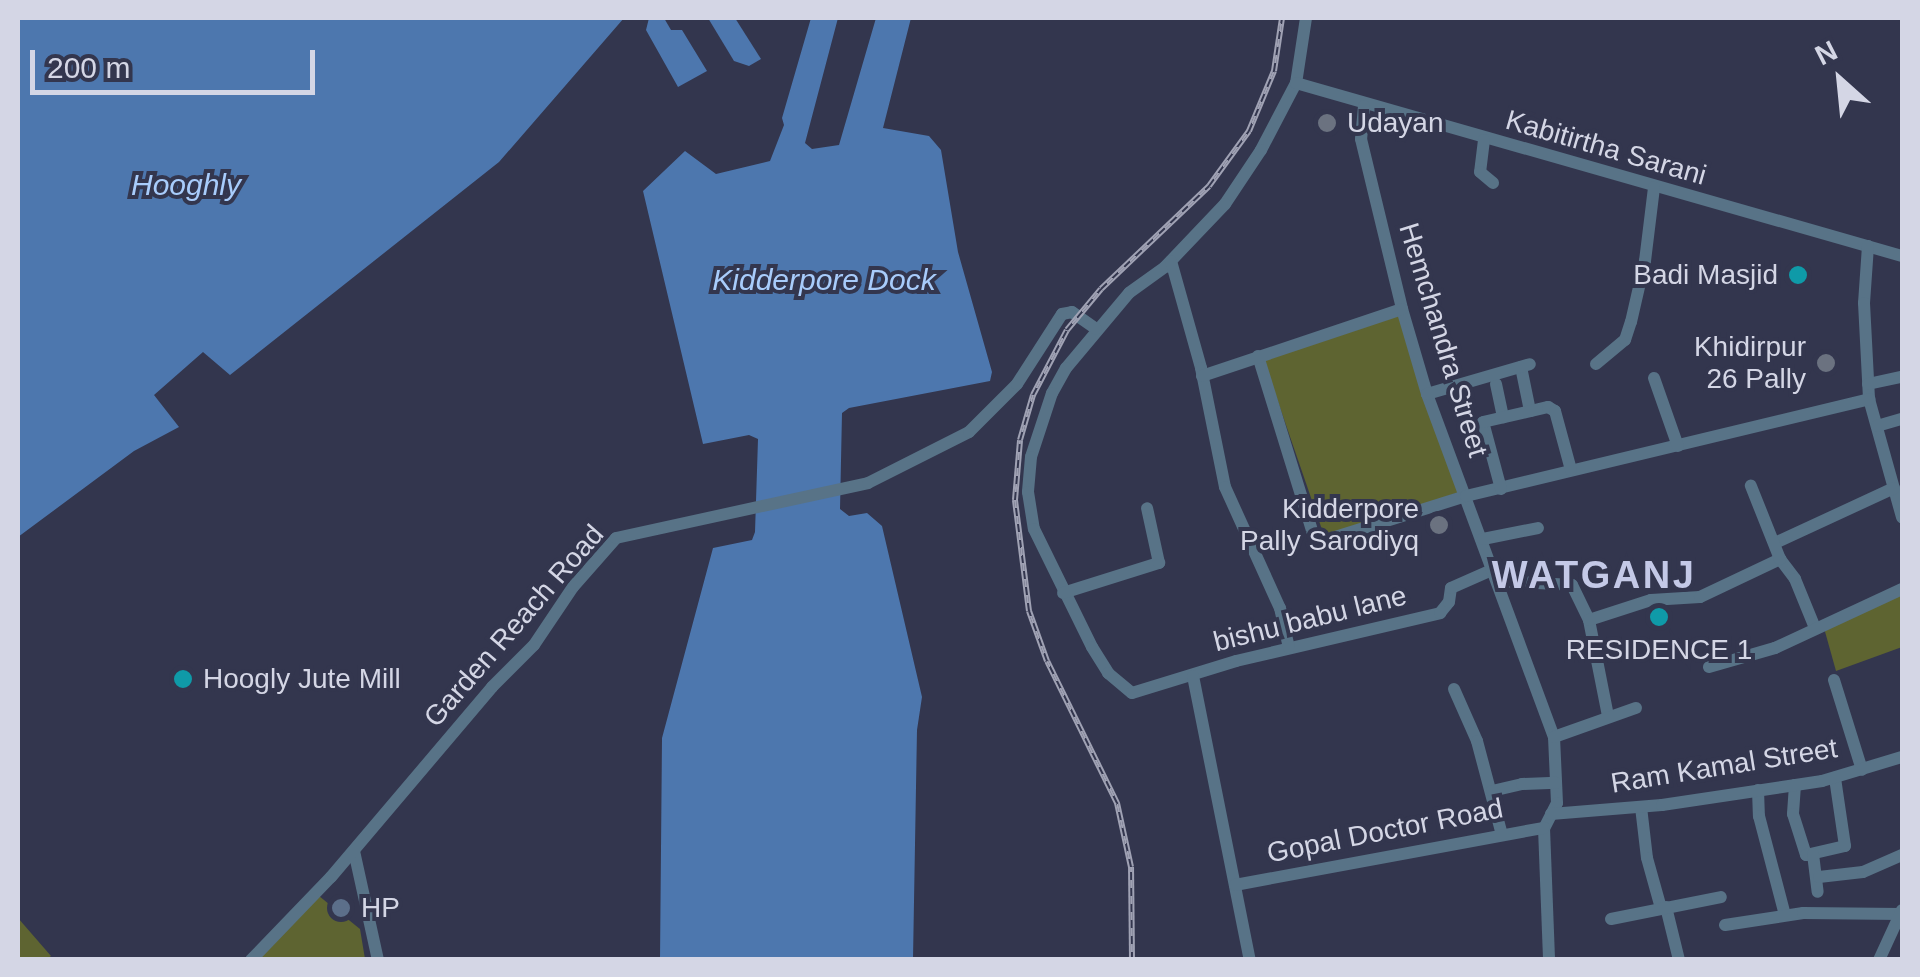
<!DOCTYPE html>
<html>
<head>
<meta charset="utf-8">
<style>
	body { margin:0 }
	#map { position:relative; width:1920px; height:977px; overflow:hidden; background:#33364e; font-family:Helvetica,sans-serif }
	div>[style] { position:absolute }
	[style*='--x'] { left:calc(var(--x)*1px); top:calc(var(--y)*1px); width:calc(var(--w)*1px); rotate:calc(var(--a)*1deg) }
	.green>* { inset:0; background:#5e6431; transform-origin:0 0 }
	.water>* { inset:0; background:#4d77ae }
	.minor>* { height:12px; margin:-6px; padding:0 6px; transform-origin:6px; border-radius:6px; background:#587387 }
	.rail>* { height:6px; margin-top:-3px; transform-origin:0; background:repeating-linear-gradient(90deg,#33364e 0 8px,#a0a2b4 0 16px); box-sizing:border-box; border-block:2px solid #a0a2b4 }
	.dots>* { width:28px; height:28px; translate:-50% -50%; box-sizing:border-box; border:5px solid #33364e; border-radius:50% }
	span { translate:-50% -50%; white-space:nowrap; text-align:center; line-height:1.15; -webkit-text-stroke:8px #33364e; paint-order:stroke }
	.poi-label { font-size:28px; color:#d4d6e5 }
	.left { translate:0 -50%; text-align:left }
	.right { translate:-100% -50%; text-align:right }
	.street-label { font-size:28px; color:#d4d6e5 }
	.water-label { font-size:30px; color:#a8ccfb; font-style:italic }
	.district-label { font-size:38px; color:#c4c9e7; font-weight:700; letter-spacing:2.5px }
	.frame { position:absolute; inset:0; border:20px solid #d4d6e5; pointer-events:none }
	.north { position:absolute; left:1790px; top:30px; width:100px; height:100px; -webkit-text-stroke:8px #33364e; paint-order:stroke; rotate:333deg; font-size:28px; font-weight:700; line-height:40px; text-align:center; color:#d4d6e5 }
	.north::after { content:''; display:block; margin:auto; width:35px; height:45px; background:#d4d6e5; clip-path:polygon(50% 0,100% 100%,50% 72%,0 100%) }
	.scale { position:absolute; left:30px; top:50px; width:285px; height:45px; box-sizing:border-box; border:5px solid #d4d6e5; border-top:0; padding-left:12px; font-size:30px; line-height:35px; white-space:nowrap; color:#d4d6e5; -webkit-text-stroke:8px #33364e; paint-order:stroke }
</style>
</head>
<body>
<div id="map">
	<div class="green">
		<div style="left:1399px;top:314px;width:188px;height:143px;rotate:71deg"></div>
		<div style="clip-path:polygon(1902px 591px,1902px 647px,1836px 671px,1824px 628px)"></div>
		<div style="clip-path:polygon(319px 896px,360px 929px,365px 959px,258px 960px)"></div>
		<div style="clip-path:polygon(18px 918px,51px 956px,47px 959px,18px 959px)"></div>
	</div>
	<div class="water">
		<div style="clip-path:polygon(18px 18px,624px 18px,499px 162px,230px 375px,203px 352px,154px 395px,179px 427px,134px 451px,18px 537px)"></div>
		<div style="clip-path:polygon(649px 18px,664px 18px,671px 30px,682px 30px,707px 71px,678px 87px,646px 30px)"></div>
		<div style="clip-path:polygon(708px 18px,735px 18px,761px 59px,749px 66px,734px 61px)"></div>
		<div style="clip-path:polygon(811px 18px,838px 18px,805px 143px,812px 149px,839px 145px,876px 18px,911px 18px,883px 128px,929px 136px,941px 150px,958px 252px,992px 372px,990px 381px,849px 408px,842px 413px,840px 509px,849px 516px,867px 513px,882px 526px,922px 697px,917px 730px,913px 959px,660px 959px,662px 738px,713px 548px,752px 540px,755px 532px,758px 439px,749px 435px,703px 444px,643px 191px,685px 151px,716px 174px,770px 161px,784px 125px,782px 118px)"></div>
	</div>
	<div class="minor">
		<div style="--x:1306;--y:18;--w:66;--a:98.7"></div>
		<div style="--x:1296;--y:83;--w:76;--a:117.6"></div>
		<div style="--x:1261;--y:150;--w:65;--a:123.7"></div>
		<div style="--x:1225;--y:204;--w:87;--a:133.6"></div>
		<div style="--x:1165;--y:267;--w:44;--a:144.2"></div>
		<div style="--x:1129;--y:293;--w:98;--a:130"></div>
		<div style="--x:1066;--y:368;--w:29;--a:119"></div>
		<div style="--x:1052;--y:393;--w:67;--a:108.2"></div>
		<div style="--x:1031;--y:457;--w:35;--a:95"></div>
		<div style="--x:1028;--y:492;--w:37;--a:81"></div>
		<div style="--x:1034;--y:529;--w:131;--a:63.8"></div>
		<div style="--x:1092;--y:647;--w:31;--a:58"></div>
		<div style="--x:1108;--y:673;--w:31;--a:40"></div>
		<div style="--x:1132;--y:693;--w:109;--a:-17.1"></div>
		<div style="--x:1236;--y:661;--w:210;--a:-13.2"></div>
		<div style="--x:1440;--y:613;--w:14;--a:-51"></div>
		<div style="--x:1449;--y:602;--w:14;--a:-82"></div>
		<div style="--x:1451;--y:588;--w:47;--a:-23.8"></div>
		<div style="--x:1296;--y:83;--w:630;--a:15.93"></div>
		<div style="--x:1364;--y:106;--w:33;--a:95"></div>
		<div style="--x:1361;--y:139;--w:175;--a:76.4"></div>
		<div style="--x:1402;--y:309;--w:89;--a:73.6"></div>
		<div style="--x:1427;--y:394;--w:366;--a:69.7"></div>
		<div style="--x:1554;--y:737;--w:66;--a:87.4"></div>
		<div style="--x:1557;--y:803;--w:28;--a:117"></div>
		<div style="--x:1544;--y:828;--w:132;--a:87.8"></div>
		<div style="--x:1484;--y:140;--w:32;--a:97"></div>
		<div style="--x:1480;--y:172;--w:17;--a:40"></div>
		<div style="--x:1868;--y:246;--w:57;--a:94"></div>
		<div style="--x:1864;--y:303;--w:96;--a:87"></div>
		<div style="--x:1869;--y:399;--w:123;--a:74.4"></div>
		<div style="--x:1171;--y:261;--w:111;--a:74.3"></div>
		<div style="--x:1201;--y:368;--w:121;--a:78.6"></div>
		<div style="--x:1225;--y:487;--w:133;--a:65.6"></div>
		<div style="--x:1280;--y:608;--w:41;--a:77.3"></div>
		<div style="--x:1258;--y:356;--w:196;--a:72.8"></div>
		<div style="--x:1316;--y:543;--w:157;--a:-17.4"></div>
		<div style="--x:1466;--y:496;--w:415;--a:-13.5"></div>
		<div style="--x:1596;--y:364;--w:38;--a:-40"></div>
		<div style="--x:1625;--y:340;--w:19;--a:-72"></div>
		<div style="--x:1631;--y:322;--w:63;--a:-77.1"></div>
		<div style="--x:1645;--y:261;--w:74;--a:-83"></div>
		<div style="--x:1521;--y:367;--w:45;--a:78.4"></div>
		<div style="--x:1202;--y:376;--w:211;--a:-18.5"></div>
		<div style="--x:1654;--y:378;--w:72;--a:70.6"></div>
		<div style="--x:1496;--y:384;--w:34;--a:78"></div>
		<div style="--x:1868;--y:384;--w:35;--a:-12"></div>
		<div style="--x:1427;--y:394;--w:107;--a:-16.2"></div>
		<div style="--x:1877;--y:426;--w:26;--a:-16"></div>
		<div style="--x:1501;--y:489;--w:69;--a:-105"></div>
		<div style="--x:1483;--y:422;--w:67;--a:-13"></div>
		<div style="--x:1548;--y:407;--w:8;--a:30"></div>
		<div style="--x:1555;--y:411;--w:61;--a:74.8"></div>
		<div style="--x:1483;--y:539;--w:56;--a:-11.3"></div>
		<div style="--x:1775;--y:543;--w:131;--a:-24.8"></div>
		<div style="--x:1780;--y:559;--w:25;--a:53"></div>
		<div style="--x:1795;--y:579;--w:53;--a:67.8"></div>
		<div style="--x:1499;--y:581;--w:73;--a:3.1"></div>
		<div style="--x:1572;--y:585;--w:39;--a:64"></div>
		<div style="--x:1589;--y:620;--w:98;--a:78.8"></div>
		<div style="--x:1063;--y:593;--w:101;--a:-17.4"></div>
		<div style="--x:1159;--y:563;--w:56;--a:-102.3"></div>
		<div style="--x:1589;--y:620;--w:65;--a:-17.9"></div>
		<div style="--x:1651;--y:600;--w:49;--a:-3.5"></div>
		<div style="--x:1700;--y:597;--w:89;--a:-25.4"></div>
		<div style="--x:1780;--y:559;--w:79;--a:-111.7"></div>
		<div style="--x:1709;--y:667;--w:69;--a:-16.1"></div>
		<div style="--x:1775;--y:648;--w:140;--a:-24.9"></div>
		<div style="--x:1193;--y:676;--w:290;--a:78.7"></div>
		<div style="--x:1834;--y:680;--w:94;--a:72.7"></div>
		<div style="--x:1454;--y:689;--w:57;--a:66.1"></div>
		<div style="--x:1477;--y:741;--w:97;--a:75.1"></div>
		<div style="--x:1554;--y:737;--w:87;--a:-19.5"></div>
		<div style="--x:1795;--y:785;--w:29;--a:94"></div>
		<div style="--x:1793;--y:814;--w:43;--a:72.4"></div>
		<div style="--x:1806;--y:855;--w:40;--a:-13"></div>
		<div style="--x:1845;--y:846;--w:69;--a:-98.4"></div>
		<div style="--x:1758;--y:790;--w:26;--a:88"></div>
		<div style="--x:1759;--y:816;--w:102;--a:75.3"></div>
		<div style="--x:1492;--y:791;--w:31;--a:-13"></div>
		<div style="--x:1522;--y:784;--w:34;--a:-2"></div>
		<div style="--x:1641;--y:807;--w:51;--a:83.3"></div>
		<div style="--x:1647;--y:858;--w:52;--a:74.4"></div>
		<div style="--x:1551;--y:814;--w:111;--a:-4.6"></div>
		<div style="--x:1662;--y:805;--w:162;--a:-8.5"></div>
		<div style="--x:1822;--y:781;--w:84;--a:-16.7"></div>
		<div style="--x:354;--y:851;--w:112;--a:77.6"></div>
		<div style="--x:1813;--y:854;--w:38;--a:83"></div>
		<div style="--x:1819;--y:877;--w:44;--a:-6.5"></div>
		<div style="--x:1863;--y:872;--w:43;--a:-23.6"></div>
		<div style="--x:1235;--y:885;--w:314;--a:-10.5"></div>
		<div style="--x:1666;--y:907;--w:55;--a:76.2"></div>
		<div style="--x:1611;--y:919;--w:112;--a:-11.3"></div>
		<div style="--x:1725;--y:925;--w:79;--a:-8.7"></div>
		<div style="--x:1803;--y:913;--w:98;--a:0.6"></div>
		<div style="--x:251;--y:960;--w:115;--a:-46.1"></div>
		<div style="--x:331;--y:877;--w:249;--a:-49.7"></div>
		<div style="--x:492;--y:687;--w:59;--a:-45"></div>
		<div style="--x:534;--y:645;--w:70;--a:-56.1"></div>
		<div style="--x:573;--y:587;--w:65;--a:-48.7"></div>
		<div style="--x:616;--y:538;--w:258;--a:-12.3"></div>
		<div style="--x:868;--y:483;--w:113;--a:-26.8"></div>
		<div style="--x:969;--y:432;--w:68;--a:-45"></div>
		<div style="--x:1017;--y:384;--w:83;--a:-57.3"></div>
		<div style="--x:1062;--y:314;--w:10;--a:-11"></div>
		<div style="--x:1072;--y:312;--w:29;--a:35"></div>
		<div style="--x:1879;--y:960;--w:55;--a:-65.3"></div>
	</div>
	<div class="rail">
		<div style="--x:1132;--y:960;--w:93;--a:-90.6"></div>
		<div style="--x:1131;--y:867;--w:66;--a:-102.3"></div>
		<div style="--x:1117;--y:803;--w:158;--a:-116.2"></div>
		<div style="--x:1047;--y:661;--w:53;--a:-109.8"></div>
		<div style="--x:1029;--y:611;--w:112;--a:-97.2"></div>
		<div style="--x:1015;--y:500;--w:60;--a:-85.2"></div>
		<div style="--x:1020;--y:440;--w:47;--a:-73.9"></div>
		<div style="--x:1033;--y:395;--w:73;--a:-62.4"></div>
		<div style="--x:1067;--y:330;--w:53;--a:-50.3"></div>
		<div style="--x:1101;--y:289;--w:149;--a:-43.6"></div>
		<div style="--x:1209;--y:186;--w:68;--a:-54"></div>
		<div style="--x:1249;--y:131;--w:65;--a:-67.4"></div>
		<div style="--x:1274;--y:71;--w:54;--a:-81.4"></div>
	</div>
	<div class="dots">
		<div style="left:1327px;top:123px;background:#6b7280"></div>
		<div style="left:1798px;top:275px;background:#0f9aa8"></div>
		<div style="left:1826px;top:363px;background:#6b7280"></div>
		<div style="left:1439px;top:525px;background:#6b7280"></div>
		<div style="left:1659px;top:617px;background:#0f9aa8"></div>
		<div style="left:183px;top:679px;background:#0f9aa8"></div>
		<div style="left:341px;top:908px;background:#5c6f8a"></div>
	</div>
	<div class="poi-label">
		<span class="left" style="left:1347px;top:123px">Udayan</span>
		<span class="right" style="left:1778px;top:275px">Badi Masjid</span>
		<span class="right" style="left:1806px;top:363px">Khidirpur<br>26 Pally</span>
		<span class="right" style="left:1419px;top:525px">Kidderpore<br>Pally Sarodiyq</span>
		<span style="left:1659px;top:650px">RESIDENCE 1</span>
		<span class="left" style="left:203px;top:679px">Hoogly Jute Mill</span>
		<span class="left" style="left:361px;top:908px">HP</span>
	</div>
	<div class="street-label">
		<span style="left:1606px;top:148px;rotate:16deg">Kabitirtha Sarani</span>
		<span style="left:1443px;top:340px;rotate:73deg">Hemchandra Street</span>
		<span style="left:1310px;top:619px;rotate:-14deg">bishu babu lane</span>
		<span style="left:514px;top:626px;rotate:-49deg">Garden Reach Road</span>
		<span style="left:1724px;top:766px;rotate:-9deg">Ram Kamal Street</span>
		<span style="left:1385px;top:831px;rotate:-11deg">Gopal Doctor Road</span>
	</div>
	<div class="water-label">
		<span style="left:186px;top:185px">Hooghly</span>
		<span style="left:824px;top:280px">Kidderpore Dock</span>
	</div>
	<div class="district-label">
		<span style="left:1594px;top:576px">WATGANJ</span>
	</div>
	<div class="frame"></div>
	<div class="north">N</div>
	<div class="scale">200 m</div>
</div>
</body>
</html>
